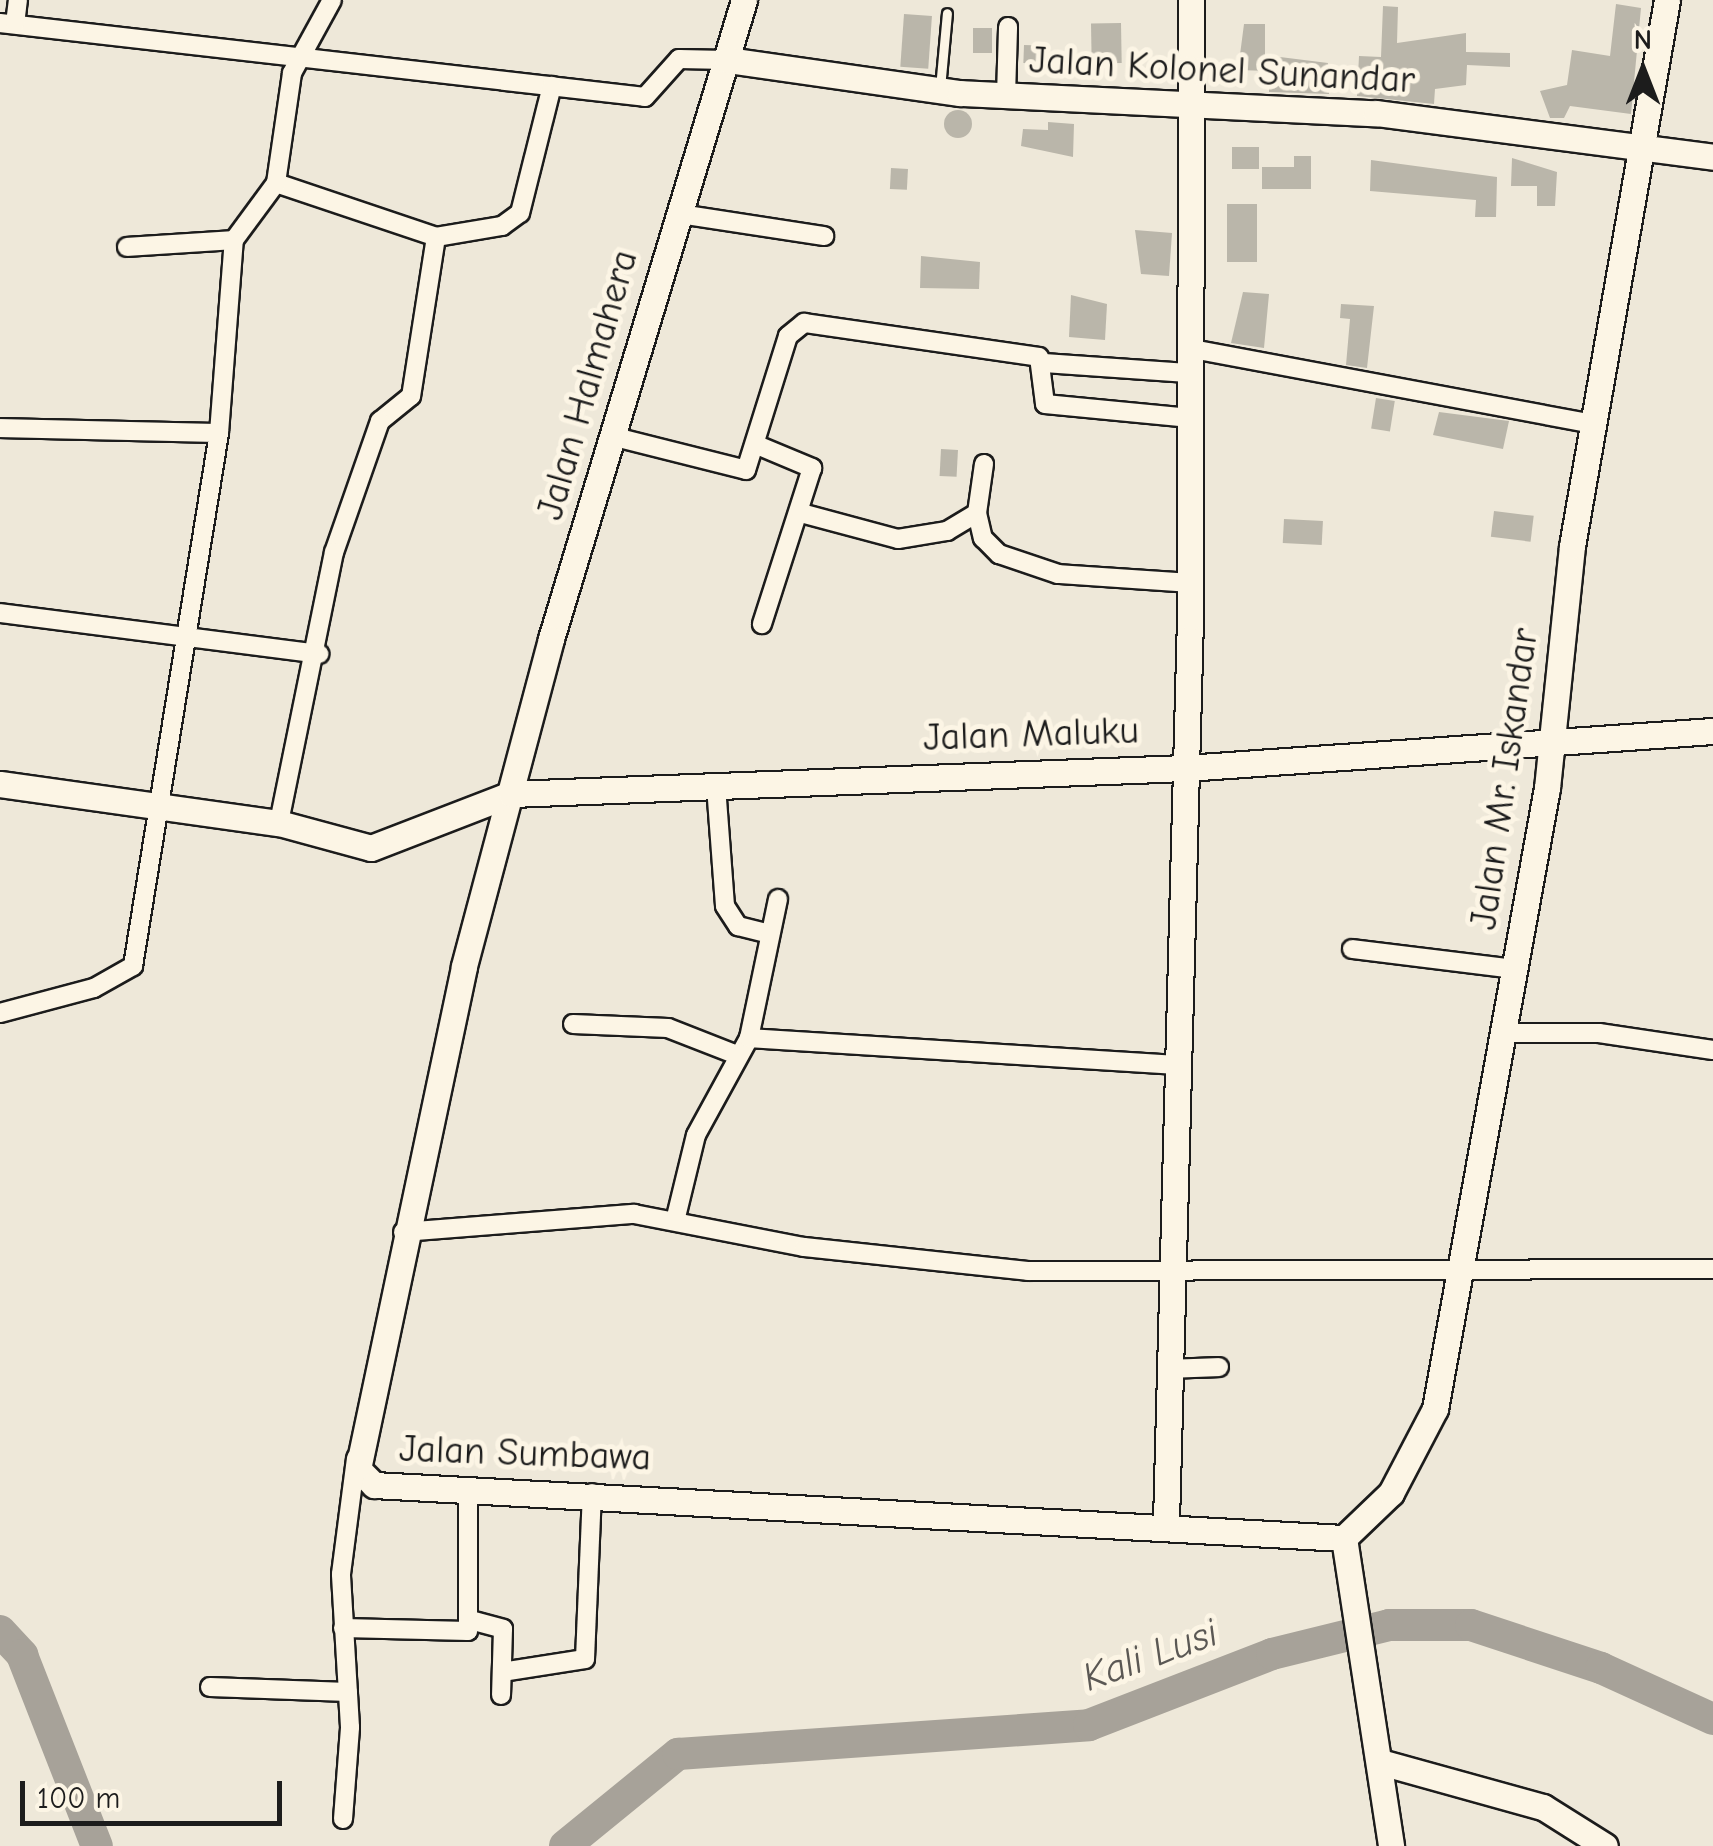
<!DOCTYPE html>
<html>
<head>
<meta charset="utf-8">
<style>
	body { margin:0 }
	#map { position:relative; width:1713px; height:1846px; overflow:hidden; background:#eee8d9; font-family:"Comic Neue",sans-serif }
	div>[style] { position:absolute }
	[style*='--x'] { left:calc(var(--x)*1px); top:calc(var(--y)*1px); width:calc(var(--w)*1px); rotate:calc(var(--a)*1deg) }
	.river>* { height:32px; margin:-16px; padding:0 16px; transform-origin:16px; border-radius:16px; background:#a7a299 }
	.building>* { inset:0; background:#bab6aa; transform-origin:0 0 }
	.round { border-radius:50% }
	.roads { filter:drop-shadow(2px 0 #1c1c1c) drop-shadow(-2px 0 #1c1c1c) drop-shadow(0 2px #1c1c1c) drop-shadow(0 -2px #1c1c1c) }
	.lane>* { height:9px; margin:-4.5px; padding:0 4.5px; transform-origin:4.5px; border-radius:4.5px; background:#fcf5e5 }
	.street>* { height:18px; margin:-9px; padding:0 9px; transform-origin:9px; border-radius:9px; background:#fcf5e5 }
	.secondary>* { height:25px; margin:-12.5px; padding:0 12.5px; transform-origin:12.5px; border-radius:12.5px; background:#fcf5e5 }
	span { translate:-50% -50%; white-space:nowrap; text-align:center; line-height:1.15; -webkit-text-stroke:10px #fcf5e5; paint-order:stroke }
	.street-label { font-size:38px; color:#1c1c1c }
	.water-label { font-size:40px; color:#5b5854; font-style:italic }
	.north { position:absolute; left:1593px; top:20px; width:100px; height:100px; -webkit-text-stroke:8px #fcf5e5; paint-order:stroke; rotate:0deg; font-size:28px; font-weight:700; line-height:40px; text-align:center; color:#1c1c1c }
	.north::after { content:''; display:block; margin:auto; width:35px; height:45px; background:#1c1c1c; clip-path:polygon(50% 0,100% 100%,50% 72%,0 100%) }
	.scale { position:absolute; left:20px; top:1781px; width:262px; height:45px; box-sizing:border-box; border:5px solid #1c1c1c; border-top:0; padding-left:12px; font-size:30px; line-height:35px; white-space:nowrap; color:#1c1c1c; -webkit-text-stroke:8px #fcf5e5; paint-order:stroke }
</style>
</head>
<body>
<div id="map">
	<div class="river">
		<div style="--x:0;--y:1631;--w:33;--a:47"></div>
		<div style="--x:22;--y:1655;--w:205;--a:68.6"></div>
		<div style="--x:565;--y:1846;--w:146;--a:-39.2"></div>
		<div style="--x:678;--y:1754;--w:412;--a:-4"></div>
		<div style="--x:1089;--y:1725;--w:196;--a:-21.2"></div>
		<div style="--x:1272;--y:1654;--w:121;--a:-13.9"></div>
		<div style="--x:1389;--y:1625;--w:82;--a:0"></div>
		<div style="--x:1471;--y:1625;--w:137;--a:18.3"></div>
		<div style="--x:1601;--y:1668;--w:123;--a:24.5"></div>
	</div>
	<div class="building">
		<div style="clip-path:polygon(1616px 4px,1641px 8px,1631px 114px,1570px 106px,1564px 118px,1550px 118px,1540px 91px,1567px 85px,1572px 50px,1610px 56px)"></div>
		<div style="clip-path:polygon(1383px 6px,1398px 7px,1397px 43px,1466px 33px,1466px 52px,1510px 53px,1510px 67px,1467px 65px,1466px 85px,1435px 89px,1434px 104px,1357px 96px,1359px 56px,1381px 57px)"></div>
		<div style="left:904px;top:14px;width:28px;height:53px;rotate:4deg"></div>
		<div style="left:1121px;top:23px;width:40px;height:30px;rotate:89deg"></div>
		<div style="clip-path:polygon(1244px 24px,1265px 24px,1265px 55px,1328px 63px,1329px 94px,1269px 92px,1269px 71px,1238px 70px)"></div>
		<div style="left:973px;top:28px;width:19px;height:25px"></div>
		<div style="left:1024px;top:45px;width:24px;height:18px;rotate:2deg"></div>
		<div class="round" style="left:944px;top:110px;width:28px;height:28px"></div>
		<div style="clip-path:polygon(1048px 122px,1074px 124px,1073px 157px,1021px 146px,1023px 129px,1048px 130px)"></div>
		<div style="left:1232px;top:147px;width:27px;height:22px"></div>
		<div style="clip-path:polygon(1294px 156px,1311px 156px,1311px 189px,1262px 189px,1262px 167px,1294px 167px)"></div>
		<div style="clip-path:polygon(1512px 158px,1557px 172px,1555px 206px,1537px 206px,1537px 186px,1511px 186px)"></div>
		<div style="clip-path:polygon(1371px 160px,1497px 177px,1496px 217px,1475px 217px,1476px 200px,1370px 191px)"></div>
		<div style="left:891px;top:168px;width:17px;height:21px;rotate:3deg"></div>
		<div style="left:1227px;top:204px;width:30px;height:58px"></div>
		<div style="clip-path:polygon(1135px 230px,1172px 233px,1169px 276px,1141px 274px)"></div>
		<div style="clip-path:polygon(921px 256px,980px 262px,979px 289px,920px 288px)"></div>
		<div style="clip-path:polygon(1243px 292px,1269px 294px,1264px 348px,1231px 343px)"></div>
		<div style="clip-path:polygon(1071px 295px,1107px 304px,1105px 340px,1069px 337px)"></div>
		<div style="clip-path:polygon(1341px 304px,1374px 306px,1367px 368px,1346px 365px,1350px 319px,1340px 318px)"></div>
		<div style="left:1376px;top:398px;width:19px;height:31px;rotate:9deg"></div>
		<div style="clip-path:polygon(1439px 412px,1509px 421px,1503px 449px,1433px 435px)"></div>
		<div style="left:941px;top:449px;width:17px;height:27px;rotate:3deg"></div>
		<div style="left:1494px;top:511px;width:40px;height:26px;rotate:7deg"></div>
		<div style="left:1284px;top:519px;width:39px;height:24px;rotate:3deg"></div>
	</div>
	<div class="roads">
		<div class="lane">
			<div style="--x:940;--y:88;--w:75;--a:-84.7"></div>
		</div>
		<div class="street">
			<div style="--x:0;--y:23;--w:649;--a:6.54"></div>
			<div style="--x:645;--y:97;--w:51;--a:-48.2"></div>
			<div style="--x:679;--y:59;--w:48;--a:1.2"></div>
			<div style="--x:15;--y:24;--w:24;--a:-83"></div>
			<div style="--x:1006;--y:96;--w:69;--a:-88.3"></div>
			<div style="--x:276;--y:183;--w:169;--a:18.6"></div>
			<div style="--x:436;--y:237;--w:161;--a:98.9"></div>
			<div style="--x:411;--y:396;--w:40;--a:141"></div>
			<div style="--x:380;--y:421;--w:139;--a:109.3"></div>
			<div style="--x:334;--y:552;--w:277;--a:101.5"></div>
			<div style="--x:680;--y:214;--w:146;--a:8.7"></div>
			<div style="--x:436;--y:237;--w:67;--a:-9.5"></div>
			<div style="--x:502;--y:226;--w:22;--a:-36"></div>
			<div style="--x:520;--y:213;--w:131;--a:-75.9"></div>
			<div style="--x:127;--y:247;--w:107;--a:-3.7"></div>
			<div style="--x:1187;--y:348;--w:414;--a:10.6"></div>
			<div style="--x:1044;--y:363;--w:144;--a:4"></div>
			<div style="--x:0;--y:428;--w:219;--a:1.3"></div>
			<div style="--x:611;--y:436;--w:139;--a:14.1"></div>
			<div style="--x:746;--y:470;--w:140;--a:-72.6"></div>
			<div style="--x:788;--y:336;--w:21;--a:-39"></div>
			<div style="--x:804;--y:323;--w:237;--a:8.2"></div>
			<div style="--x:1039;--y:357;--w:47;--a:82.7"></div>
			<div style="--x:1045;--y:404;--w:146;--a:5.5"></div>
			<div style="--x:757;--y:445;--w:60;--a:22.7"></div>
			<div style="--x:812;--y:468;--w:164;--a:107.8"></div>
			<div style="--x:984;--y:464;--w:49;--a:98.1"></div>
			<div style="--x:977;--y:513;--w:26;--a:77"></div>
			<div style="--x:983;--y:538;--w:23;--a:45"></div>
			<div style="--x:999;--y:554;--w:62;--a:18.7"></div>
			<div style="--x:1058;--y:574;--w:132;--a:3.9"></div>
			<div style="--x:801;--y:513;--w:100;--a:15"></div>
			<div style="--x:898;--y:539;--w:50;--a:-9.3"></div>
			<div style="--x:947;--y:531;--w:35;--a:-31"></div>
			<div style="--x:0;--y:613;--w:322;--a:7.3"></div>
			<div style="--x:716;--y:786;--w:120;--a:85.7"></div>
			<div style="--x:725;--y:906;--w:24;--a:57"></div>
			<div style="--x:738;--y:926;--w:33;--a:14"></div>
			<div style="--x:1352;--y:949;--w:165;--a:7"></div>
			<div style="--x:0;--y:1013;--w:97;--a:-14.9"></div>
			<div style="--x:94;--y:988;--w:45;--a:-29.4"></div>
			<div style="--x:133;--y:966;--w:540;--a:-80.83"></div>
			<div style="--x:219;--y:433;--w:194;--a:-85.6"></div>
			<div style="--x:234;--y:240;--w:71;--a:-53.6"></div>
			<div style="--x:276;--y:183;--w:111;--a:-81.7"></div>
			<div style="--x:292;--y:73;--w:83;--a:-61.3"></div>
			<div style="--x:573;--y:1024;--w:95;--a:2.4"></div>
			<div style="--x:668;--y:1028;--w:69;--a:21.3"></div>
			<div style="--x:1506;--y:1033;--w:93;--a:0"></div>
			<div style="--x:1599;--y:1033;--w:115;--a:8.5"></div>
			<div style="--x:749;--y:1038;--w:142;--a:-78.2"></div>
			<div style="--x:676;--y:1217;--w:84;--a:-76.3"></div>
			<div style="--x:696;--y:1135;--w:111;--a:-61.3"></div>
			<div style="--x:749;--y:1038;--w:432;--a:3.6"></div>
			<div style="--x:403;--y:1232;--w:232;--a:-4.5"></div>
			<div style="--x:634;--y:1214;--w:173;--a:11"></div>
			<div style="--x:804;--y:1247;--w:225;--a:6.1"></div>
			<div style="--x:1028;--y:1271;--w:685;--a:-0.17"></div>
			<div style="--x:1169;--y:1369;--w:50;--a:-2.3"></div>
			<div style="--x:474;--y:1621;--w:30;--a:15"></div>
			<div style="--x:503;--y:1629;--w:66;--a:91.7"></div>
			<div style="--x:343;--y:1628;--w:125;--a:1.4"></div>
			<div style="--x:468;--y:1631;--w:143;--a:-90"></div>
			<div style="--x:502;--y:1672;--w:84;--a:-8.9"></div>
			<div style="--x:585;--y:1659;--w:166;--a:-87.6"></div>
			<div style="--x:210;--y:1687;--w:138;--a:2.1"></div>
			<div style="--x:343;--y:1819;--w:92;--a:-85.6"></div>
			<div style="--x:350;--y:1727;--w:153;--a:-93.4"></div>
			<div style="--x:341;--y:1574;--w:117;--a:-82.6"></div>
		</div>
		<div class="secondary">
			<div style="--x:744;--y:0;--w:668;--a:106.81"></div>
			<div style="--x:551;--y:639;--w:339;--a:104.9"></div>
			<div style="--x:464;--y:967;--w:513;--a:101.92"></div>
			<div style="--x:358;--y:1469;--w:23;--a:45"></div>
			<div style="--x:374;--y:1485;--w:971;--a:3.13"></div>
			<div style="--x:1344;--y:1538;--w:312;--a:81.3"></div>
			<div style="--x:727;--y:60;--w:235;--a:8.1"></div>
			<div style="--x:960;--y:93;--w:416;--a:2.8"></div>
			<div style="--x:1376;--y:113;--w:340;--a:7.4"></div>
			<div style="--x:0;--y:784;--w:282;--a:8"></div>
			<div style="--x:279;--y:823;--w:95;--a:15.2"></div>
			<div style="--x:371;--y:848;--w:150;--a:-21.1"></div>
			<div style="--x:511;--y:794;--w:676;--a:-2.21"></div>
			<div style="--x:1186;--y:768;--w:528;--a:-4.02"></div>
			<div style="--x:1166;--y:1522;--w:905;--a:-88.48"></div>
			<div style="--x:1190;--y:617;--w:617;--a:-89.91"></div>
			<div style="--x:1344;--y:1538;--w:65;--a:-43.8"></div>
			<div style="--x:1391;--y:1493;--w:95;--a:-62.4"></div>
			<div style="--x:1435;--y:1409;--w:631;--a:-79.78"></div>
			<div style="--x:1547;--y:788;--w:243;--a:-84.1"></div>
			<div style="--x:1572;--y:546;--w:554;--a:-80.13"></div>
			<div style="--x:1384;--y:1763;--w:165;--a:15.5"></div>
			<div style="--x:1543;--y:1807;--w:73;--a:32.2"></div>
		</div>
	</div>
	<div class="street-label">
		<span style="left:1222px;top:71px;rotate:3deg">Jalan Kolonel Sunandar</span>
		<span style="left:588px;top:385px;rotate:-74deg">Jalan Halmahera</span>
		<span style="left:1031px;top:735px;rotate:-2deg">Jalan Maluku</span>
		<span style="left:1505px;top:779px;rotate:-82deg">Jalan Mr. Iskandar</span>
		<span style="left:525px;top:1454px;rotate:2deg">Jalan Sumbawa</span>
	</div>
	<div class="water-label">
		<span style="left:1150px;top:1655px;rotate:-20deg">Kali Lusi</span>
	</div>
	<div class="north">N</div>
	<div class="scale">100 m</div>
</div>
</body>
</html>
